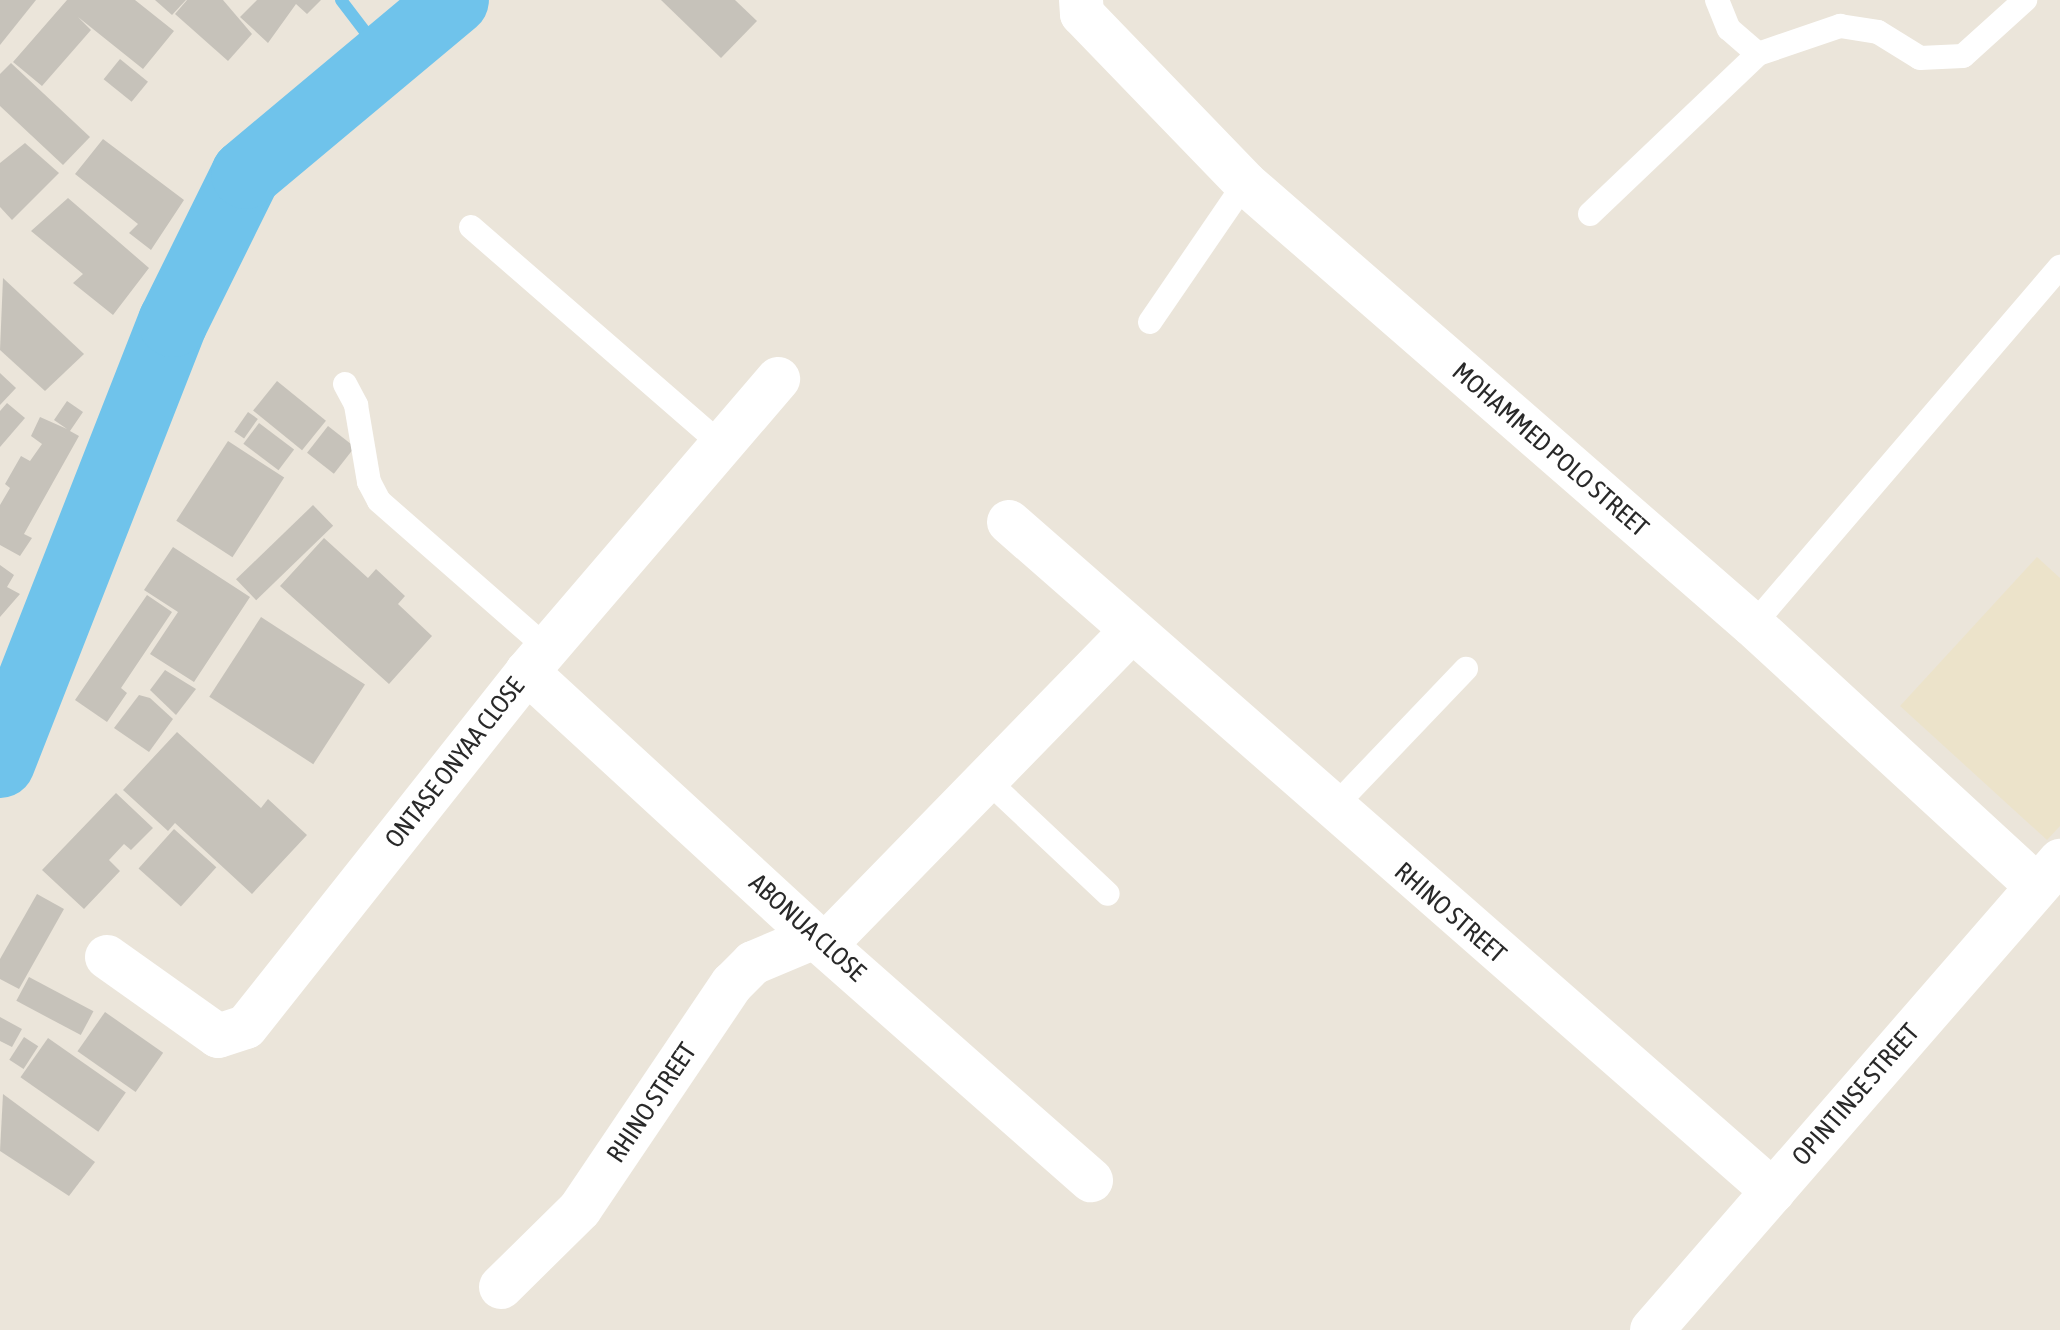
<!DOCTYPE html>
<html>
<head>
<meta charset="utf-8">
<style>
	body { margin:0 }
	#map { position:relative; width:2060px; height:1330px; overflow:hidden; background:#ebe5da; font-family:"Asap Condensed",sans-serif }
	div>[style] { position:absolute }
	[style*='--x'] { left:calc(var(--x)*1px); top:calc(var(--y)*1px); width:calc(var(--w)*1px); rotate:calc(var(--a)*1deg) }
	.education>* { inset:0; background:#ece3ca }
	.stream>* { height:12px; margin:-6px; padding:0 6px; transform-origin:6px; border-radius:6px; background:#6fc3eb }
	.river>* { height:70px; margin:-35px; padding:0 35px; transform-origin:35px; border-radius:35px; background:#6fc3eb }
	.building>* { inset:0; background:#c6c2ba; transform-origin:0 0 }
	.lane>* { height:24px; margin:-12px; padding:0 12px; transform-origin:12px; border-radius:12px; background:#fff }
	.street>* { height:44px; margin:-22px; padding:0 22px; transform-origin:22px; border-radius:22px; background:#fff }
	span { translate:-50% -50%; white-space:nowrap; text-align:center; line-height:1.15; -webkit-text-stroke:6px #fff; paint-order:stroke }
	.street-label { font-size:26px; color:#292929 }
</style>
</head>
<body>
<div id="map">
	<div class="education">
		<div style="clip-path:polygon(2037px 557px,2060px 578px,2060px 826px,2047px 840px,1900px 706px)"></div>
	</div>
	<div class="stream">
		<div style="--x:341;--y:0;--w:74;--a:52.7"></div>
	</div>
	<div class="river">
		<div style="--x:0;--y:763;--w:474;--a:-68.6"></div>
		<div style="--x:173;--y:322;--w:165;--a:-63.7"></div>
		<div style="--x:246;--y:174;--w:271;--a:-39.9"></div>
	</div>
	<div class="building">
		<div style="clip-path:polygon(0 0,36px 0,0 45px)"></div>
		<div style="clip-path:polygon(67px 0,135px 0,174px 31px,143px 69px,78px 17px,91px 30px,42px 86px,13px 62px)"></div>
		<div style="clip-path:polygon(155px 0,186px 0,172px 15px)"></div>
		<div style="clip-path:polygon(187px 0,223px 0,252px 34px,228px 61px,175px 14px)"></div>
		<div style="clip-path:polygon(257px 0,321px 0,307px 14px,296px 4px,268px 43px,240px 17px)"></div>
		<div style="clip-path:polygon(661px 0,735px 0,757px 21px,721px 58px)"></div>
		<div style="left:120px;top:59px;width:36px;height:26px;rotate:39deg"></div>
		<div style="clip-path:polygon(11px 63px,90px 137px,63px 165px,0 106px,0 74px)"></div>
		<div style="clip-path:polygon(103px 139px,184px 200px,151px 250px,129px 233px,138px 224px,75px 174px)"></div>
		<div style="clip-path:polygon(25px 143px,59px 173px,12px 220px,0 207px,0 163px)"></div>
		<div style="clip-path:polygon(68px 198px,149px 268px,113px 315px,73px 283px,83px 274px,31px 231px)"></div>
		<div style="clip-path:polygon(3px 278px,84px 354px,45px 391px,0 350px)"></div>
		<div style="clip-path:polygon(0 373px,16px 388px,0 405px)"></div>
		<div style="left:277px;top:381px;width:63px;height:38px;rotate:39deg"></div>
		<div style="clip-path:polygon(67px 401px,83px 412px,70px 431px,79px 436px,24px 534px,32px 538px,20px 556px,0 545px,0 505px,10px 488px,5px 484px,21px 456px,30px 461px,42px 444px,31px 436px,40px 417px,67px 429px,54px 420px)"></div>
		<div style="clip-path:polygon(7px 403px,25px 418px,0 447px,0 411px)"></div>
		<div style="left:248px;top:412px;width:12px;height:24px;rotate:35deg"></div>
		<div style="left:259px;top:423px;width:44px;height:26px;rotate:37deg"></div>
		<div style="left:328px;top:426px;width:34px;height:34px;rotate:38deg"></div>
		<div style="left:228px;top:441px;width:67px;height:95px;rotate:33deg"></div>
		<div style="left:313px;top:505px;width:29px;height:107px;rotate:46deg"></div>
		<div style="clip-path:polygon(324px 538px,368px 578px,376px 569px,405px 596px,398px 604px,432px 636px,389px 684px,280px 586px)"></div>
		<div style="clip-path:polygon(173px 547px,250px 597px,194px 682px,150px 654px,178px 612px,144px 590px)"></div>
		<div style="clip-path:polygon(0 565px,14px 575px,7px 587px,20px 594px,0 617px)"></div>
		<div style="clip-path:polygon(147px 595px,172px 612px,121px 688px,127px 693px,107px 722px,75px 700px)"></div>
		<div style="left:261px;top:617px;width:124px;height:95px;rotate:33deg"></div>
		<div style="clip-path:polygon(165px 670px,196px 689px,176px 715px,150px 690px)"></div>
		<div style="clip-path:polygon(139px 695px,150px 698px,173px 719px,149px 752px,114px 728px)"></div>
		<div style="clip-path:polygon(177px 732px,261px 808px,268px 799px,307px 835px,252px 894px,175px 823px,168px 831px,123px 790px)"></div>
		<div style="clip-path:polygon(116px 793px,153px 828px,131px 850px,124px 844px,109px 860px,120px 871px,84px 909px,42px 870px)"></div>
		<div style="left:174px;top:829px;width:57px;height:53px;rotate:42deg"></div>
		<div style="clip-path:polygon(37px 894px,64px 909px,19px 989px,0 979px,0 959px)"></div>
		<div style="left:29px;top:977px;width:73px;height:27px;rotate:28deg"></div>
		<div style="left:105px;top:1012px;width:71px;height:48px;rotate:35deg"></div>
		<div style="clip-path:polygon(0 1017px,22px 1029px,12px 1047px,0 1041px)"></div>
		<div style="left:24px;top:1037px;width:17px;height:27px;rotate:33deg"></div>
		<div style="left:48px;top:1038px;width:95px;height:48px;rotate:35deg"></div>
		<div style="clip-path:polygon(3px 1094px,95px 1162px,69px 1196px,0 1151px)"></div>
	</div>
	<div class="lane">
		<div style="--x:1717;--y:0;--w:31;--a:68"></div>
		<div style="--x:1729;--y:29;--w:38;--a:41"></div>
		<div style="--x:1590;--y:214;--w:232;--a:-43.6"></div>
		<div style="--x:1758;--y:54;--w:87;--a:-18.9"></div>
		<div style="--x:1840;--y:26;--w:38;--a:9"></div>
		<div style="--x:1878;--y:32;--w:49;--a:31.8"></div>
		<div style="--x:1920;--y:58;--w:43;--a:-2.7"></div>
		<div style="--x:1963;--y:56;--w:84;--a:-42.1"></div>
		<div style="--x:471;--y:227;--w:334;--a:41"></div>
		<div style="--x:1150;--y:322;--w:168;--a:-55.6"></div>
		<div style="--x:345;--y:384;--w:24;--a:62"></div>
		<div style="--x:356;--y:405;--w:78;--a:80.4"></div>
		<div style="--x:369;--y:482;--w:21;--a:62"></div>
		<div style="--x:379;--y:501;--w:225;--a:41.2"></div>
		<div style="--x:1753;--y:625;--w:472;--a:-49.4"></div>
		<div style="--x:989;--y:782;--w:163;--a:43.3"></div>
		<div style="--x:1332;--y:809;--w:194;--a:-46.3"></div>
	</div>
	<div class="street">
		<div style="--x:1081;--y:0;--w:14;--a:86"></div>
		<div style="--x:1082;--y:14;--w:235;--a:46"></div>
		<div style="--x:1245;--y:183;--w:673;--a:41.03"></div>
		<div style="--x:1753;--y:625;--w:386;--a:42.6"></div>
		<div style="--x:1009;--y:522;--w:1016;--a:41.21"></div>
		<div style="--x:527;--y:672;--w:391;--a:42.6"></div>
		<div style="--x:815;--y:937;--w:368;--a:41.4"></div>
		<div style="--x:825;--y:945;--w:437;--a:-45.7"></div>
		<div style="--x:107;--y:957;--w:136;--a:35.4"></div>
		<div style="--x:218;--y:1036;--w:29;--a:-18"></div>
		<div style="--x:246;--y:1027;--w:453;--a:-51.6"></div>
		<div style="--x:527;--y:672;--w:386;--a:-49.4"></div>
		<div style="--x:501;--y:1287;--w:111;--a:-44.6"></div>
		<div style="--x:580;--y:1209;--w:272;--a:-56"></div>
		<div style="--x:732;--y:984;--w:30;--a:-45"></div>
		<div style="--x:753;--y:963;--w:67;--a:-22.8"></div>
		<div style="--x:1652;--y:1330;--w:622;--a:-48.98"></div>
	</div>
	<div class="street-label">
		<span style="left:1550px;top:450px;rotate:41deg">MOHAMMED POLO STREET</span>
		<span style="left:455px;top:763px;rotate:-52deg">ONTASE ONYAA CLOSE</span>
		<span style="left:1450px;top:913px;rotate:41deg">RHINO STREET</span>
		<span style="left:807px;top:928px;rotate:42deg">ABONUA CLOSE</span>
		<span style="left:1856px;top:1095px;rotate:-49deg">OPINTINSE STREET</span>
		<span style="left:652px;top:1103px;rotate:-56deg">RHINO STREET</span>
	</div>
</div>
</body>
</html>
